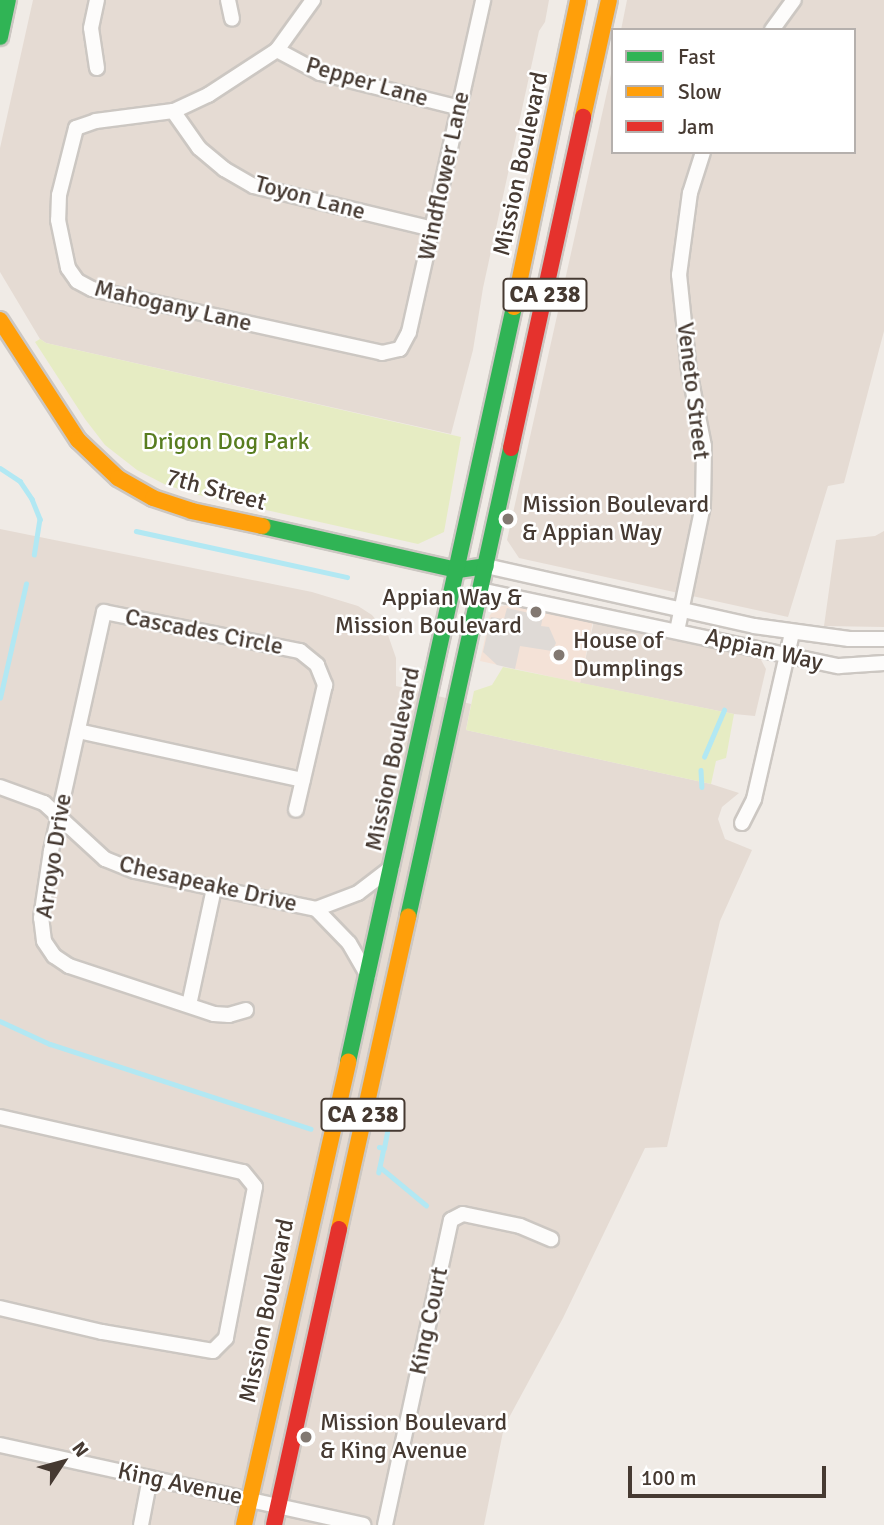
<!DOCTYPE html>
<html>
<head>
<meta charset="utf-8">
<style>
	body { margin:0 }
	#map { position:relative; width:884px; height:1525px; overflow:hidden; background:#f0ebe6; font-family:Signika,sans-serif }
	div>[style] { position:absolute }
	[style*='--x'] { left:calc(var(--x)*1px); top:calc(var(--y)*1px); width:calc(var(--w)*1px); rotate:calc(var(--a)*1deg) }
	.residential>* { inset:0; background:#e5dbd3 }
	.commercial>* { inset:0; background:#f4e2d7 }
	.green>* { inset:0; background:#e6ecc3 }
	.parking>* { inset:0; background:#dfdad6 }
	.stream>* { height:4.5px; margin:-2.25px; padding:0 2.25px; transform-origin:2.25px; border-radius:2.25px; background:#b2e8f3 }
	.roads { filter:drop-shadow(2px 0 #ccc7c2) drop-shadow(-2px 0 #ccc7c2) drop-shadow(0 2px #ccc7c2) drop-shadow(0 -2px #ccc7c2) }
	.street>* { height:14px; margin:-7px; padding:0 7px; transform-origin:7px; border-radius:7px; background:#fdfcfb }
	.fast>* { height:16px; margin:-8px; padding:0 8px; transform-origin:8px; border-radius:8px; background:#30b455 }
	.slow>* { height:16px; margin:-8px; padding:0 8px; transform-origin:8px; border-radius:8px; background:#ff9f0a }
	.jam>* { height:16px; margin:-8px; padding:0 8px; transform-origin:8px; border-radius:8px; background:#e5322d }
	.dots>* { width:19px; height:19px; translate:-50% -50%; box-sizing:border-box; border:4px solid #fff; border-radius:50% }
	span { translate:-50% -50%; white-space:nowrap; text-align:center; line-height:1.15; -webkit-text-stroke:5px #fff; paint-order:stroke }
	.shield-label span { padding:2px 5px; background:#fff; border:2px solid; border-radius:5px; -webkit-text-stroke-width:0 }
	.shield-label { font-size:23px; color:#463a32; font-weight:700 }
	.street-label { font-size:24px; color:#463a32 }
	.park-label { font-size:24px; color:#587d20 }
	.poi-label { font-size:24px; color:#463a32 }
	.left { translate:0 -50%; text-align:left }
	.right { translate:-100% -50%; text-align:right }
	.legend { position:absolute; left:611px; top:28px; width:245px; height:126px; box-sizing:border-box; background:#fff; border:2px solid #b5b0ad; margin:0; padding:9px 12px; list-style:none; font-size:21px; color:#463a32 }
	.legend li { display:flex; align-items:center; gap:14px; height:35px }
	.legend b { width:35px; border:2px solid #b5b0ad }
	.north { position:absolute; left:28px; top:1427px; width:70px; height:70px; -webkit-text-stroke:5px #fff; paint-order:stroke; rotate:54deg; font-size:19px; font-weight:700; line-height:28px; text-align:center; color:#463a32 }
	.north::after { content:''; display:block; margin:auto; width:24px; height:32px; background:#463a32; clip-path:polygon(50% 0,100% 100%,50% 72%,0 100%) }
	.scale { position:absolute; left:628px; top:1466px; width:198px; height:32px; box-sizing:border-box; border:4px solid #463a32; border-top:0; padding-left:9px; font-size:21px; line-height:24px; white-space:nowrap; color:#463a32; -webkit-text-stroke:5px #fff; paint-order:stroke }
</style>
</head>
<body>
<div id="map">
	<div class="residential">
		<div style="clip-path:polygon(33px 0,549px 0,545px 22px,539px 31px,483px 288px,473px 350px,451px 434px,46px 343px,40px 339px,0 272px,0 148px)"></div>
		<div style="clip-path:polygon(627px 0,884px 0,884px 331px,844px 483px,828px 486px,788px 617px,519px 558px,507px 540px,613px 65px,613px 152px,854px 152px,854px 30px,621px 30px)"></div>
		<div style="clip-path:polygon(0 529px,312px 592px,358px 606px,372px 615px,388px 635px,396px 658px,396px 686px,471px 704px,466px 730px,711px 784px,739px 793px,722px 807px,718px 819px,725px 839px,752px 850px,720px 921px,667px 1147px,645px 1148px,563px 1318px,504px 1427px,484px 1525px,0 1525px)"></div>
		<div style="clip-path:polygon(884px 531px,884px 627px,824px 626px,836px 540px,875px 536px)"></div>
		<div style="clip-path:polygon(594px 621px,760px 658px,766px 669px,755px 716px,734px 714px,580px 683px)"></div>
	</div>
	<div class="commercial">
		<div style="clip-path:polygon(508px 605px,593px 621px,580px 683px,480px 661px,490px 615px,497px 607px)"></div>
	</div>
	<div class="green">
		<div style="clip-path:polygon(40px 339px,46px 343px,461px 437px,444px 532px,418px 544px,199px 495px,166px 485px,137px 470px,105px 445px,85px 419px,35px 342px)"></div>
		<div style="clip-path:polygon(503px 667px,734px 714px,726px 758px,716px 761px,711px 784px,466px 730px,474px 691px,492px 685px)"></div>
	</div>
	<div class="parking">
		<div style="clip-path:polygon(507px 608px,543px 616px,541px 626px,549px 627px,556px 643px,552px 651px,520px 646px,515px 669px,497px 665px,483px 652px,491px 617px,504px 619px)"></div>
	</div>
	<div class="stream">
		<div style="--x:0;--y:468;--w:24;--a:33"></div>
		<div style="--x:20;--y:481;--w:22;--a:56"></div>
		<div style="--x:32;--y:499;--w:22;--a:68"></div>
		<div style="--x:40;--y:519;--w:36;--a:99"></div>
		<div style="--x:136;--y:531;--w:216;--a:12.3"></div>
		<div style="--x:0;--y:698;--w:117;--a:-77.2"></div>
		<div style="--x:704;--y:757;--w:51;--a:-66.9"></div>
		<div style="--x:701;--y:770;--w:17;--a:87"></div>
		<div style="--x:0;--y:1021;--w:55;--a:24.7"></div>
		<div style="--x:50;--y:1044;--w:274;--a:18"></div>
		<div style="--x:379;--y:1147;--w:5;--a:11"></div>
		<div style="--x:384;--y:1148;--w:25;--a:102"></div>
		<div style="--x:384;--y:1148;--w:16;--a:-79"></div>
		<div style="--x:380;--y:1167;--w:60;--a:39.6"></div>
	</div>
	<div class="roads">
		<div class="street">
			<div style="--x:228;--y:0;--w:19;--a:78"></div>
			<div style="--x:313;--y:0;--w:62;--a:125.8"></div>
			<div style="--x:277;--y:50;--w:82;--a:146.9"></div>
			<div style="--x:208;--y:95;--w:38;--a:155"></div>
			<div style="--x:173;--y:111;--w:78;--a:172.6"></div>
			<div style="--x:96;--y:121;--w:21;--a:161"></div>
			<div style="--x:76;--y:128;--w:69;--a:104.2"></div>
			<div style="--x:59;--y:195;--w:25;--a:92"></div>
			<div style="--x:58;--y:220;--w:49;--a:78.2"></div>
			<div style="--x:68;--y:268;--w:16;--a:55"></div>
			<div style="--x:77;--y:281;--w:17;--a:28"></div>
			<div style="--x:92;--y:289;--w:297;--a:12.4"></div>
			<div style="--x:382;--y:353;--w:18;--a:-13"></div>
			<div style="--x:400;--y:349;--w:19;--a:-62"></div>
			<div style="--x:409;--y:332;--w:340;--a:-77.4"></div>
			<div style="--x:772;--y:30;--w:37;--a:-54"></div>
			<div style="--x:277;--y:50;--w:49;--a:28.1"></div>
			<div style="--x:320;--y:73;--w:144;--a:14"></div>
			<div style="--x:97;--y:68;--w:40;--a:-98.5"></div>
			<div style="--x:91;--y:28;--w:29;--a:-78"></div>
			<div style="--x:173;--y:111;--w:45;--a:54.9"></div>
			<div style="--x:199;--y:148;--w:33;--a:40"></div>
			<div style="--x:224;--y:169;--w:34;--a:30"></div>
			<div style="--x:254;--y:186;--w:184;--a:13.5"></div>
			<div style="--x:486;--y:566;--w:275;--a:12.6"></div>
			<div style="--x:754;--y:626;--w:96;--a:7.8"></div>
			<div style="--x:849;--y:639;--w:35;--a:0"></div>
			<div style="--x:480;--y:590;--w:367;--a:12"></div>
			<div style="--x:839;--y:666;--w:45;--a:-3.8"></div>
			<div style="--x:677;--y:631;--w:129;--a:-78.3"></div>
			<div style="--x:703;--y:505;--w:59;--a:-89"></div>
			<div style="--x:704;--y:446;--w:76;--a:-101.3"></div>
			<div style="--x:689;--y:371;--w:97;--a:-95.9"></div>
			<div style="--x:679;--y:275;--w:83;--a:-82.4"></div>
			<div style="--x:690;--y:193;--w:43;--a:-72.4"></div>
			<div style="--x:78;--y:731;--w:230;--a:12.3"></div>
			<div style="--x:0;--y:787;--w:47;--a:20"></div>
			<div style="--x:44;--y:803;--w:83;--a:42.6"></div>
			<div style="--x:105;--y:859;--w:32;--a:22"></div>
			<div style="--x:135;--y:871;--w:81;--a:12.1"></div>
			<div style="--x:214;--y:888;--w:104;--a:11.6"></div>
			<div style="--x:316;--y:909;--w:45;--a:-20.9"></div>
			<div style="--x:358;--y:893;--w:43;--a:-37.4"></div>
			<div style="--x:742;--y:823;--w:27;--a:-63"></div>
			<div style="--x:754;--y:799;--w:170;--a:-77.1"></div>
			<div style="--x:316;--y:909;--w:47;--a:45.9"></div>
			<div style="--x:349;--y:943;--w:38;--a:60"></div>
			<div style="--x:189;--y:1005;--w:120;--a:-77.9"></div>
			<div style="--x:246;--y:1010;--w:18;--a:164"></div>
			<div style="--x:229;--y:1015;--w:15;--a:-176"></div>
			<div style="--x:214;--y:1014;--w:153;--a:-161.7"></div>
			<div style="--x:69;--y:966;--w:18;--a:-146"></div>
			<div style="--x:54;--y:956;--w:18;--a:-124"></div>
			<div style="--x:44;--y:941;--w:23;--a:-97"></div>
			<div style="--x:41;--y:918;--w:68;--a:-81.5"></div>
			<div style="--x:51;--y:851;--w:245;--a:-77.5"></div>
			<div style="--x:104;--y:612;--w:200;--a:11.3"></div>
			<div style="--x:300;--y:651;--w:22;--a:39"></div>
			<div style="--x:317;--y:665;--w:22;--a:68"></div>
			<div style="--x:325;--y:685;--w:128;--a:103.1"></div>
			<div style="--x:0;--y:1117;--w:249;--a:12.8"></div>
			<div style="--x:243;--y:1172;--w:19;--a:51"></div>
			<div style="--x:255;--y:1187;--w:154;--a:100.9"></div>
			<div style="--x:226;--y:1338;--w:18;--a:135"></div>
			<div style="--x:213;--y:1351;--w:113;--a:-170.3"></div>
			<div style="--x:102;--y:1332;--w:105;--a:-166.8"></div>
			<div style="--x:0;--y:1445;--w:372;--a:12.4"></div>
			<div style="--x:141;--y:1525;--w:48;--a:-79.2"></div>
			<div style="--x:385;--y:1525;--w:312;--a:-77.8"></div>
			<div style="--x:451;--y:1220;--w:13;--a:-27"></div>
			<div style="--x:463;--y:1214;--w:58;--a:11.9"></div>
			<div style="--x:520;--y:1226;--w:34;--a:23"></div>
		</div>
		<div class="fast">
			<div style="--x:0;--y:37;--w:38;--a:-78"></div>
			<div style="--x:262;--y:526;--w:201;--a:12.7"></div>
			<div style="--x:458;--y:570;--w:28;--a:-8"></div>
			<div style="--x:408;--y:917;--w:480;--a:-77.6"></div>
			<div style="--x:348;--y:1062;--w:773;--a:-77.6"></div>
		</div>
		<div class="slow">
			<div style="--x:583;--y:117;--w:120;--a:-77.5"></div>
			<div style="--x:514;--y:307;--w:314;--a:-78.2"></div>
			<div style="--x:0;--y:320;--w:143;--a:57"></div>
			<div style="--x:78;--y:440;--w:55;--a:43.5"></div>
			<div style="--x:118;--y:478;--w:40;--a:29.7"></div>
			<div style="--x:153;--y:498;--w:41;--a:18.4"></div>
			<div style="--x:192;--y:511;--w:72;--a:12.1"></div>
			<div style="--x:339;--y:1229;--w:320;--a:-77.5"></div>
			<div style="--x:244;--y:1525;--w:475;--a:-77.3"></div>
		</div>
		<div class="jam">
			<div style="--x:511;--y:448;--w:339;--a:-77.7"></div>
			<div style="--x:274;--y:1525;--w:303;--a:-77.6"></div>
		</div>
	</div>
	<div class="dots">
		<div style="left:508px;top:519px;background:#827871"></div>
		<div style="left:536px;top:612px;background:#827871"></div>
		<div style="left:559px;top:655px;background:#827871"></div>
		<div style="left:306px;top:1437px;background:#827871"></div>
	</div>
	<div class="shield-label">
		<span style="left:545px;top:295px">CA 238</span>
		<span style="left:363px;top:1115px">CA 238</span>
	</div>
	<div class="street-label">
		<span style="left:367px;top:82px;rotate:16deg">Pepper Lane</span>
		<span style="left:521px;top:164px;rotate:-78deg">Mission Boulevard</span>
		<span style="left:444px;top:176px;rotate:-78deg">Windflower Lane</span>
		<span style="left:310px;top:198px;rotate:15deg">Toyon Lane</span>
		<span style="left:173px;top:306px;rotate:13deg">Mahogany Lane</span>
		<span style="left:693px;top:391px;rotate:83deg">Veneto Street</span>
		<span style="left:216px;top:490px;rotate:15deg">7th Street</span>
		<span style="left:204px;top:632px;rotate:11deg">Cascades Circle</span>
		<span style="left:764px;top:650px;rotate:13deg">Appian Way</span>
		<span style="left:393px;top:759px;rotate:-78deg">Mission Boulevard</span>
		<span style="left:54px;top:856px;rotate:-81deg">Arroyo Drive</span>
		<span style="left:208px;top:884px;rotate:13deg">Chesapeake Drive</span>
		<span style="left:267px;top:1311px;rotate:-78deg">Mission Boulevard</span>
		<span style="left:429px;top:1321px;rotate:-78deg">King Court</span>
		<span style="left:180px;top:1484px;rotate:12deg">King Avenue</span>
	</div>
	<div class="park-label">
		<span style="left:226px;top:442px">Drigon Dog Park</span>
	</div>
	<div class="poi-label">
		<span class="left" style="left:522px;top:519px">Mission Boulevard<br>&amp; Appian Way</span>
		<span class="right" style="left:522px;top:612px">Appian Way &amp;<br>Mission Boulevard</span>
		<span class="left" style="left:573px;top:655px">House of<br>Dumplings</span>
		<span class="left" style="left:320px;top:1437px">Mission Boulevard<br>&amp; King Avenue</span>
	</div>
	<ul class="legend">
	<li><b style="height:9px;background:#30b455"></b>Fast</li>
	<li><b style="height:9px;background:#ff9f0a"></b>Slow</li>
	<li><b style="height:9px;background:#e5322d"></b>Jam</li>
	</ul>
	<div class="north">N</div>
	<div class="scale">100 m</div>
</div>
</body>
</html>
